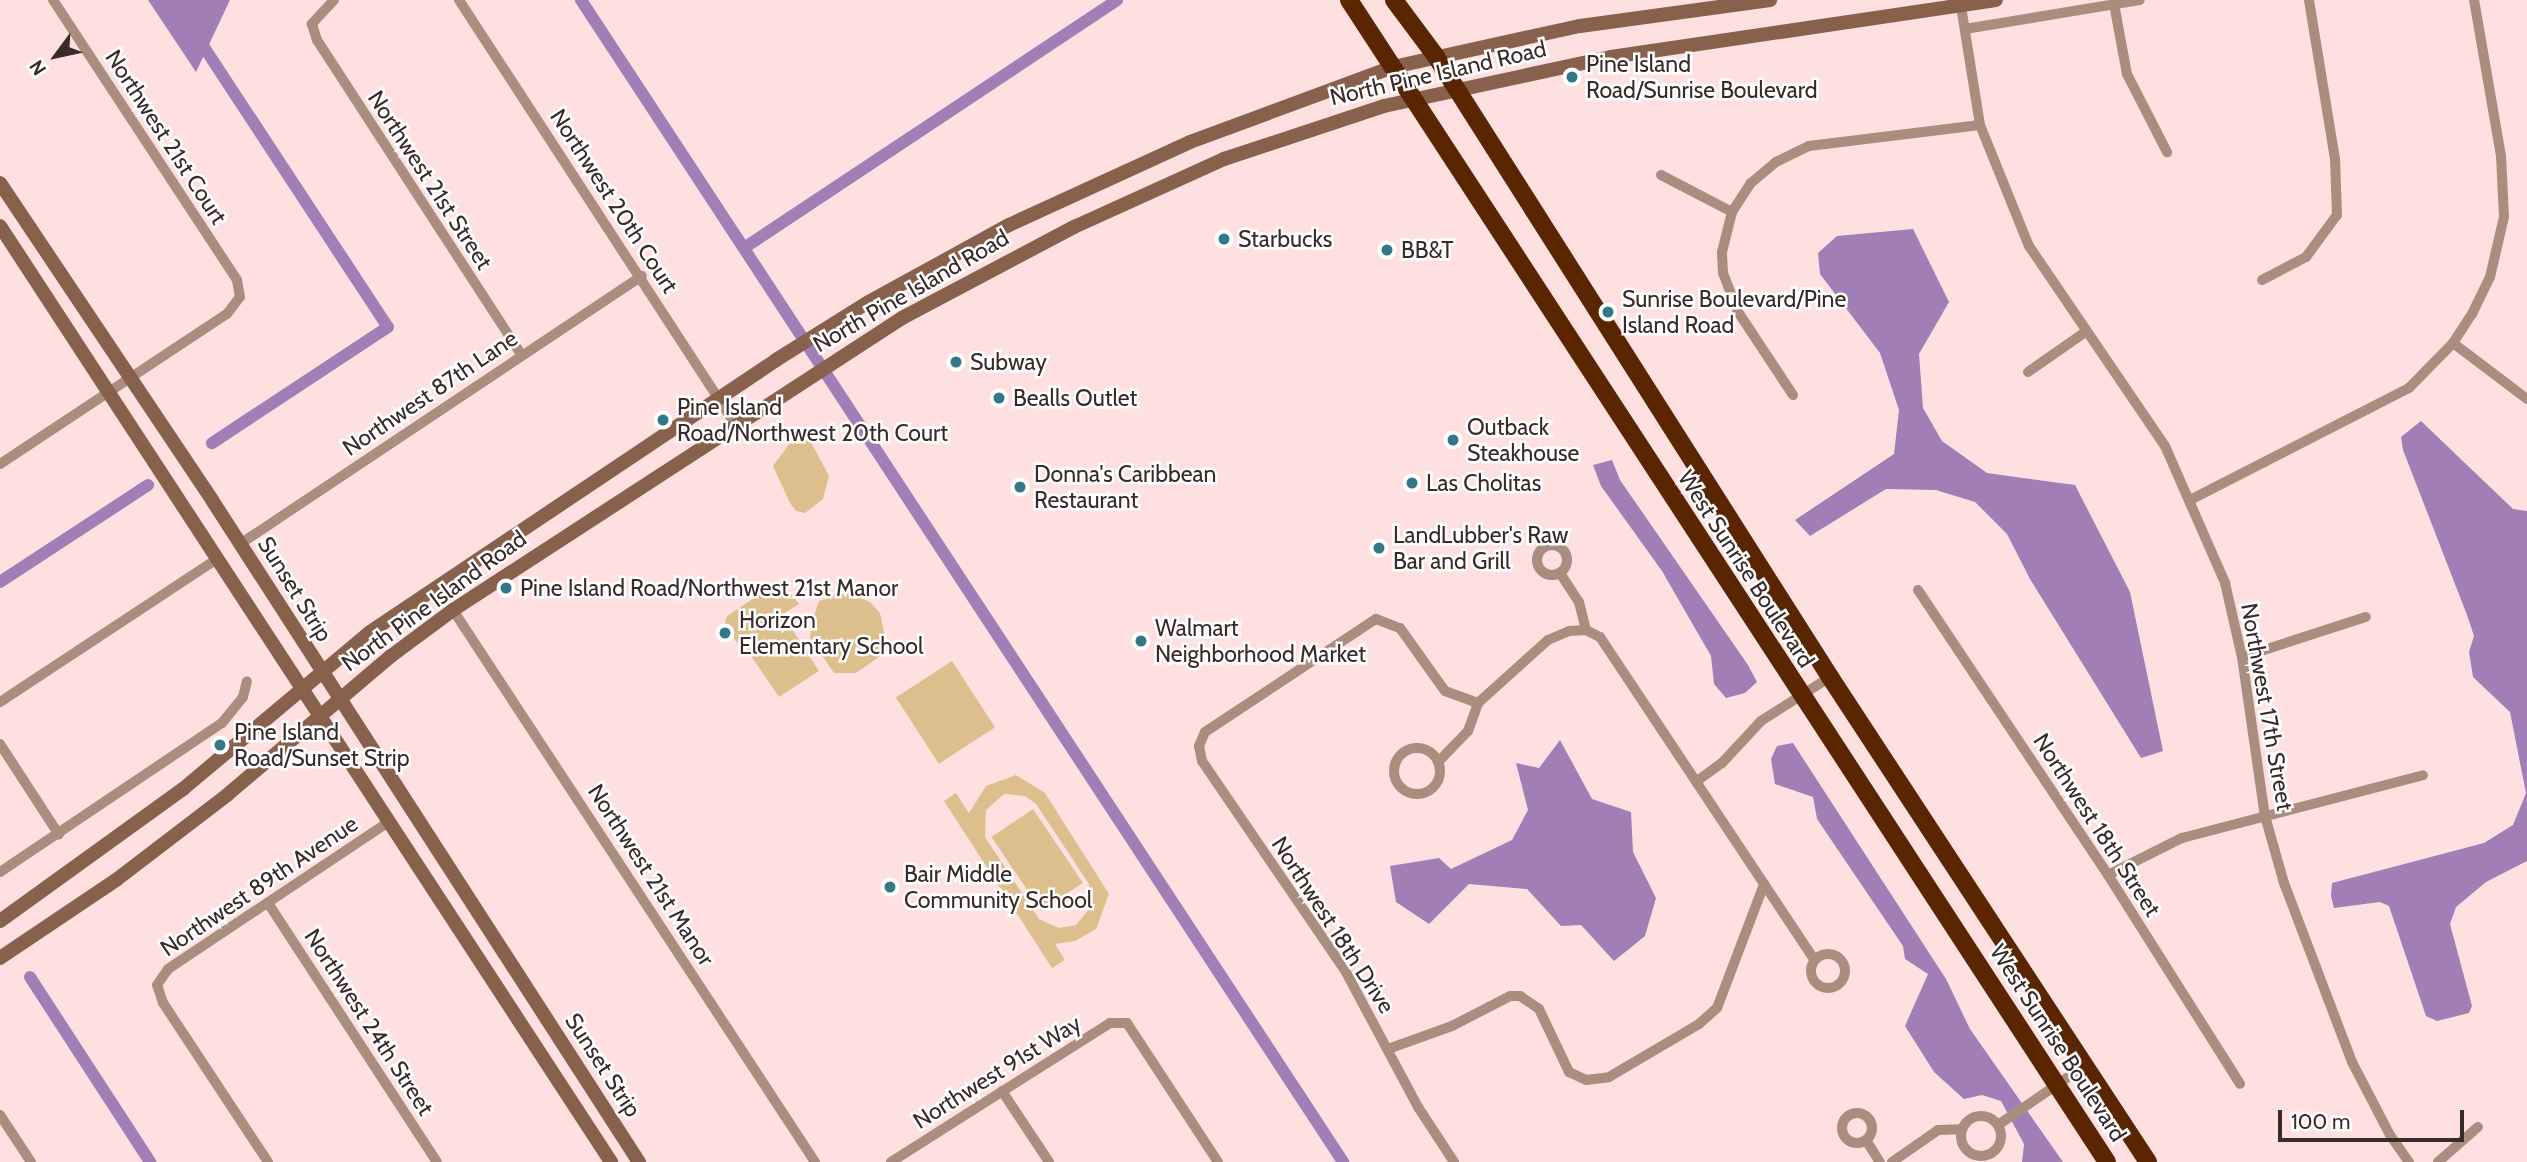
<!DOCTYPE html>
<html>
<head>
<meta charset="utf-8">
<style>
	body { margin:0 }
	#map { position:relative; width:2527px; height:1162px; overflow:hidden; background:#ffe0e1; font-family:Cabin,sans-serif }
	div>[style] { position:absolute }
	[style*='--x'] { left:calc(var(--x)*1px); top:calc(var(--y)*1px); width:calc(var(--w)*1px); rotate:calc(var(--a)*1deg) }
	.green>* { inset:0; background:#dcbf8d; transform-origin:0 0 }
	.water>* { inset:0; background:#a07eb6 }
	.canal>* { height:12px; margin:-6px; padding:0 6px; transform-origin:6px; border-radius:6px; background:#a07eb6 }
	.street>* { height:10px; margin:-5px; padding:0 5px; transform-origin:5px; border-radius:5px; background:#a98d7e }
	.street>.ring { margin:-5px; padding:0; box-sizing:content-box; background:none; border:10px solid #a98d7e; border-radius:50% }
	.secondary>* { height:14px; margin:-7px; padding:0 7px; transform-origin:7px; border-radius:7px; background:#88614c }
	.highway>* { height:18px; margin:-9px; padding:0 9px; transform-origin:9px; border-radius:9px; background:#5a2501 }
	.dots>* { width:19px; height:19px; translate:-50% -50%; box-sizing:border-box; border:4px solid #fff; border-radius:50% }
	span { translate:-50% -50%; white-space:nowrap; text-align:center; line-height:1.15; -webkit-text-stroke:5px #fff; paint-order:stroke }
	.poi-label { font-size:23px; color:#392a2b }
	.left { translate:0 -50%; text-align:left }
	.street-label { font-size:23px; color:#392a2b }
	.north { position:absolute; left:21px; top:21px; width:70px; height:70px; -webkit-text-stroke:5px #fff; paint-order:stroke; rotate:237deg; font-size:19px; font-weight:700; line-height:28px; text-align:center; color:#392a2b }
	.north::after { content:''; display:block; margin:auto; width:24px; height:32px; background:#392a2b; clip-path:polygon(50% 0,100% 100%,50% 72%,0 100%) }
	.scale { position:absolute; left:2278px; top:1110px; width:186px; height:32px; box-sizing:border-box; border:4px solid #392a2b; border-top:0; padding-left:9px; font-size:21px; line-height:24px; white-space:nowrap; color:#392a2b; -webkit-text-stroke:5px #fff; paint-order:stroke }
</style>
</head>
<body>
<div id="map">
	<div class="green">
		<div style="clip-path:polygon(800px 438px,811px 442px,829px 476px,823px 499px,805px 513px,796px 511px,790px 503px,773px 466px,789px 444px)"></div>
		<div style="clip-path:polygon(780px 581px,799px 604px,785px 613px,786px 620px,819px 671px,779px 697px,745px 647px,756px 640px,752px 633px,737px 643px,725px 623px,727px 616px)"></div>
		<div style="clip-path:polygon(846px 592px,870px 602px,880px 613px,886px 641px,883px 654px,856px 673px,834px 673px,810px 638px,811px 626px,819px 601px)"></div>
		<div style="left:952px;top:661px;width:79px;height:67px;rotate:57deg"></div>
		<div style="clip-path:polygon(evenodd,1016px 775px,1045px 793px,1109px 894px,1096px 929px,1075px 941px,1055px 944px,1065px 960px,1052px 968px,944px 801px,956px 793px,969px 813px,986px 786px,1016px 775px,1004px 794px,1025px 796px,1036px 804px,1089px 884px,1090px 908px,1076px 925px,1059px 928px,1039px 919px,985px 837px,986px 810px,1004px 794px)"></div>
		<div style="left:1033px;top:809px;width:89px;height:50px;rotate:56deg"></div>
	</div>
	<div class="water">
		<div style="clip-path:polygon(148px 0,230px 0,196px 72px)"></div>
		<div style="clip-path:polygon(1913px 229px,1949px 302px,1919px 354px,1923px 408px,1942px 441px,1987px 473px,2075px 485px,2130px 592px,2163px 751px,2141px 758px,2030px 579px,2007px 534px,1975px 502px,1936px 490px,1886px 489px,1810px 536px,1795px 520px,1894px 454px,1899px 410px,1880px 353px,1820px 274px,1818px 253px,1837px 236px)"></div>
		<div style="clip-path:polygon(2421px 421px,2513px 509px,2527px 511px,2527px 861px,2486px 882px,2456px 907px,2450px 924px,2472px 1006px,2469px 1013px,2437px 1021px,2426px 1016px,2389px 906px,2380px 902px,2334px 908px,2331px 896px,2332px 883px,2484px 843px,2513px 825px,2526px 793px,2510px 712px,2473px 677px,2469px 652px,2474px 636px,2467px 615px,2403px 450px,2401px 437px)"></div>
		<div style="clip-path:polygon(1612px 460px,1620px 480px,1748px 665px,1757px 682px,1745px 693px,1726px 698px,1714px 684px,1711px 656px,1662px 571px,1601px 486px,1593px 465px)"></div>
		<div style="clip-path:polygon(1560px 740px,1592px 799px,1631px 812px,1633px 852px,1656px 898px,1645px 936px,1614px 961px,1581px 925px,1561px 926px,1527px 889px,1469px 884px,1429px 924px,1396px 902px,1390px 866px,1439px 858px,1451px 869px,1512px 840px,1528px 810px,1516px 763px,1539px 768px)"></div>
		<div style="clip-path:polygon(1793px 743px,1946px 979px,1970px 1029px,2063px 1162px,2022px 1162px,2024px 1144px,2001px 1101px,1982px 1095px,1964px 1099px,1934px 1072px,1905px 1026px,1928px 974px,1905px 959px,1903px 946px,1817px 819px,1813px 797px,1775px 784px,1771px 759px,1777px 746px)"></div>
	</div>
	<div class="canal">
		<div style="--x:581;--y:0;--w:1390;--a:56.74"></div>
		<div style="--x:196;--y:35;--w:349;--a:56.7"></div>
		<div style="--x:388;--y:327;--w:211;--a:146.6"></div>
		<div style="--x:744;--y:248;--w:448;--a:-33.6"></div>
		<div style="--x:0;--y:582;--w:177;--a:-33.2"></div>
		<div style="--x:30;--y:977;--w:221;--a:57"></div>
	</div>
	<div class="street">
		<div style="--x:334;--y:0;--w:33;--a:133"></div>
		<div style="--x:312;--y:24;--w:17;--a:73"></div>
		<div style="--x:317;--y:40;--w:374;--a:57"></div>
		<div style="--x:459;--y:0;--w:506;--a:56.94"></div>
		<div style="--x:1960;--y:0;--w:127;--a:80.9"></div>
		<div style="--x:1980;--y:125;--w:131;--a:68"></div>
		<div style="--x:2029;--y:246;--w:242;--a:55.8"></div>
		<div style="--x:2165;--y:446;--w:150;--a:66.3"></div>
		<div style="--x:2225;--y:583;--w:76;--a:77.1"></div>
		<div style="--x:2242;--y:657;--w:161;--a:81.8"></div>
		<div style="--x:2265;--y:816;--w:70;--a:74.2"></div>
		<div style="--x:2284;--y:883;--w:191;--a:69.2"></div>
		<div style="--x:2352;--y:1062;--w:82;--a:62.5"></div>
		<div style="--x:2390;--y:1135;--w:33;--a:55"></div>
		<div style="--x:2114;--y:4;--w:71;--a:79.5"></div>
		<div style="--x:2127;--y:74;--w:88;--a:62.9"></div>
		<div style="--x:1965;--y:29;--w:177;--a:-9.4"></div>
		<div style="--x:1661;--y:175;--w:80;--a:27.5"></div>
		<div style="--x:2262;--y:280;--w:50;--a:-27.6"></div>
		<div style="--x:2306;--y:257;--w:52;--a:-53.6"></div>
		<div style="--x:2337;--y:215;--w:56;--a:-92"></div>
		<div style="--x:2335;--y:159;--w:161;--a:-99.3"></div>
		<div style="--x:2453;--y:343;--w:93;--a:37.1"></div>
		<div style="--x:2028;--y:372;--w:68;--a:-34.9"></div>
		<div style="--x:1793;--y:395;--w:100;--a:-123.5"></div>
		<div style="--x:1738;--y:312;--w:42;--a:-111"></div>
		<div style="--x:1723;--y:273;--w:21;--a:-93"></div>
		<div style="--x:1722;--y:252;--w:41;--a:-76"></div>
		<div style="--x:1732;--y:212;--w:35;--a:-57"></div>
		<div style="--x:1751;--y:183;--w:33;--a:-40"></div>
		<div style="--x:1776;--y:162;--w:37;--a:-26"></div>
		<div style="--x:1809;--y:146;--w:172;--a:-7"></div>
		<div style="--x:0;--y:464;--w:272;--a:-33.5"></div>
		<div style="--x:227;--y:314;--w:21;--a:-53"></div>
		<div style="--x:240;--y:297;--w:17;--a:-100"></div>
		<div style="--x:237;--y:280;--w:335;--a:-123.3"></div>
		<div style="--x:2192;--y:499;--w:244;--a:-27.1"></div>
		<div style="--x:2409;--y:388;--w:63;--a:-45.6"></div>
		<div style="--x:2453;--y:343;--w:35;--a:-57"></div>
		<div style="--x:2472;--y:314;--w:41;--a:-64.1"></div>
		<div style="--x:2490;--y:277;--w:62;--a:-76.9"></div>
		<div style="--x:2504;--y:217;--w:61;--a:-92.8"></div>
		<div style="--x:2501;--y:156;--w:158;--a:-99.8"></div>
		<div style="--x:240;--y:544;--w:483;--a:-33.7"></div>
		<div class="ring" style="left:1537px;top:545px;width:20px;height:20px"></div>
		<div style="--x:1560;--y:573;--w:35;--a:57"></div>
		<div style="--x:1579;--y:602;--w:29;--a:76"></div>
		<div style="--x:1586;--y:630;--w:16;--a:27"></div>
		<div style="--x:1600;--y:637;--w:388;--a:56.4"></div>
		<div style="--x:1918;--y:590;--w:343;--a:56.3"></div>
		<div style="--x:2108;--y:875;--w:247;--a:57.7"></div>
		<div style="--x:453;--y:610;--w:660;--a:56.74"></div>
		<div style="--x:2242;--y:657;--w:130;--a:-17.9"></div>
		<div style="--x:0;--y:702;--w:261;--a:-33.4"></div>
		<div style="--x:0;--y:744;--w:108;--a:57"></div>
		<div class="ring" style="left:1394px;top:748px;width:36px;height:36px"></div>
		<div style="--x:1438;--y:762;--w:43;--a:-45.9"></div>
		<div style="--x:1468;--y:731;--w:30;--a:-70"></div>
		<div style="--x:1478;--y:703;--w:94;--a:-42"></div>
		<div style="--x:1548;--y:640;--w:23;--a:-23"></div>
		<div style="--x:1569;--y:631;--w:17;--a:-3"></div>
		<div style="--x:1697;--y:781;--w:31;--a:-36"></div>
		<div style="--x:1722;--y:763;--w:57;--a:-47.1"></div>
		<div style="--x:1761;--y:721;--w:82;--a:-32.5"></div>
		<div style="--x:0;--y:872;--w:267;--a:-33.9"></div>
		<div style="--x:222;--y:723;--w:33;--a:-51"></div>
		<div style="--x:243;--y:697;--w:16;--a:-76"></div>
		<div style="--x:2108;--y:875;--w:83;--a:-26.6"></div>
		<div style="--x:2182;--y:838;--w:249;--a:-14.6"></div>
		<div style="--x:268;--y:903;--w:309;--a:56.9"></div>
		<div class="ring" style="left:1811px;top:954px;width:24px;height:24px"></div>
		<div style="--x:1388;--y:1049;--w:68;--a:-19.8"></div>
		<div style="--x:1452;--y:1026;--w:65;--a:-27.3"></div>
		<div style="--x:1510;--y:996;--w:10;--a:0"></div>
		<div style="--x:1520;--y:996;--w:23;--a:34"></div>
		<div style="--x:1539;--y:1009;--w:70;--a:64.5"></div>
		<div style="--x:1569;--y:1072;--w:19;--a:25"></div>
		<div style="--x:1586;--y:1080;--w:23;--a:-7"></div>
		<div style="--x:1609;--y:1077;--w:104;--a:-30.5"></div>
		<div style="--x:1699;--y:1024;--w:24;--a:-42"></div>
		<div style="--x:1717;--y:1008;--w:133;--a:-69.2"></div>
		<div style="--x:1002;--y:1091;--w:85;--a:56.5"></div>
		<div class="ring" style="left:1842px;top:1113px;width:20px;height:20px"></div>
		<div style="--x:0;--y:1115;--w:56;--a:56.6"></div>
		<div class="ring" style="left:1961px;top:1116px;width:30px;height:30px"></div>
		<div style="--x:1998;--y:1125;--w:107;--a:-34.3"></div>
		<div style="--x:1866;--y:1140;--w:26;--a:58"></div>
		<div style="--x:268;--y:1162;--w:191;--a:-123.4"></div>
		<div style="--x:163;--y:1003;--w:19;--a:-108"></div>
		<div style="--x:157;--y:985;--w:19;--a:-55"></div>
		<div style="--x:168;--y:969;--w:263;--a:-33.7"></div>
		<div style="--x:891;--y:1162;--w:259;--a:-32.4"></div>
		<div style="--x:1110;--y:1023;--w:17;--a:0"></div>
		<div style="--x:1127;--y:1023;--w:166;--a:56.8"></div>
		<div style="--x:1454;--y:1162;--w:66;--a:-123.2"></div>
		<div style="--x:1418;--y:1107;--w:153;--a:-118.1"></div>
		<div style="--x:1346;--y:972;--w:255;--a:-124.3"></div>
		<div style="--x:1202;--y:761;--w:15;--a:-101"></div>
		<div style="--x:1199;--y:746;--w:15;--a:-67"></div>
		<div style="--x:1205;--y:732;--w:205;--a:-33.5"></div>
		<div style="--x:1376;--y:619;--w:26;--a:21"></div>
		<div style="--x:1400;--y:628;--w:77;--a:54.5"></div>
		<div style="--x:1445;--y:691;--w:35;--a:20"></div>
		<div style="--x:1892;--y:1162;--w:56;--a:-34.8"></div>
		<div style="--x:1938;--y:1130;--w:23;--a:-2"></div>
		<div style="--x:2438;--y:1162;--w:53;--a:-41.2"></div>
	</div>
	<div class="secondary">
		<div style="--x:0;--y:183;--w:381;--a:56.2"></div>
		<div style="--x:212;--y:500;--w:788;--a:57.18"></div>
		<div style="--x:0;--y:226;--w:1118;--a:56.86"></div>
		<div style="--x:0;--y:921;--w:226;--a:-35.8"></div>
		<div style="--x:183;--y:789;--w:244;--a:-40"></div>
		<div style="--x:370;--y:632;--w:489;--a:-33.8"></div>
		<div style="--x:776;--y:360;--w:107;--a:-32.1"></div>
		<div style="--x:867;--y:303;--w:162;--a:-28.8"></div>
		<div style="--x:1009;--y:225;--w:199;--a:-24.6"></div>
		<div style="--x:1190;--y:142;--w:216;--a:-20.3"></div>
		<div style="--x:1393;--y:67;--w:191;--a:-12.4"></div>
		<div style="--x:1580;--y:26;--w:192;--a:-7.8"></div>
		<div style="--x:0;--y:958;--w:140;--a:-33.9"></div>
		<div style="--x:116;--y:880;--w:140;--a:-37.4"></div>
		<div style="--x:227;--y:795;--w:215;--a:-40.3"></div>
		<div style="--x:391;--y:656;--w:77;--a:-36.6"></div>
		<div style="--x:453;--y:610;--w:536;--a:-33.04"></div>
		<div style="--x:902;--y:318;--w:195;--a:-27.9"></div>
		<div style="--x:1074;--y:227;--w:165;--a:-24.4"></div>
		<div style="--x:1224;--y:159;--w:169;--a:-18.3"></div>
		<div style="--x:1384;--y:106;--w:232;--a:-12.2"></div>
		<div style="--x:1611;--y:57;--w:389;--a:-8.4"></div>
	</div>
	<div class="highway">
		<div style="--x:1349;--y:0;--w:1387;--a:56.88"></div>
		<div style="--x:1394;--y:0;--w:69;--a:53.3"></div>
		<div style="--x:1435;--y:55;--w:737;--a:57.58"></div>
		<div style="--x:1830;--y:677;--w:580;--a:56.75"></div>
	</div>
	<div class="dots">
		<div style="left:1572px;top:77px;background:#337886"></div>
		<div style="left:1224px;top:239px;background:#337886"></div>
		<div style="left:1387px;top:250px;background:#337886"></div>
		<div style="left:1608px;top:312px;background:#337886"></div>
		<div style="left:956px;top:362px;background:#337886"></div>
		<div style="left:999px;top:398px;background:#337886"></div>
		<div style="left:663px;top:420px;background:#337886"></div>
		<div style="left:1453px;top:440px;background:#337886"></div>
		<div style="left:1412px;top:483px;background:#337886"></div>
		<div style="left:1020px;top:487px;background:#337886"></div>
		<div style="left:1379px;top:548px;background:#337886"></div>
		<div style="left:506px;top:588px;background:#337886"></div>
		<div style="left:725px;top:633px;background:#337886"></div>
		<div style="left:1141px;top:641px;background:#337886"></div>
		<div style="left:220px;top:745px;background:#337886"></div>
		<div style="left:890px;top:887px;background:#337886"></div>
	</div>
	<div class="poi-label">
		<span class="left" style="left:1586px;top:77px">Pine Island<br>Road/Sunrise Boulevard</span>
		<span class="left" style="left:1238px;top:239px">Starbucks</span>
		<span class="left" style="left:1401px;top:250px">BB&amp;T</span>
		<span class="left" style="left:1622px;top:312px">Sunrise Boulevard/Pine<br>Island Road</span>
		<span class="left" style="left:970px;top:362px">Subway</span>
		<span class="left" style="left:1013px;top:398px">Bealls Outlet</span>
		<span class="left" style="left:677px;top:420px">Pine Island<br>Road/Northwest 20th Court</span>
		<span class="left" style="left:1467px;top:440px">Outback<br>Steakhouse</span>
		<span class="left" style="left:1034px;top:487px">Donna's Caribbean<br>Restaurant</span>
		<span class="left" style="left:1426px;top:483px">Las Cholitas</span>
		<span class="left" style="left:1393px;top:548px">LandLubber's Raw<br>Bar and Grill</span>
		<span class="left" style="left:520px;top:588px">Pine Island Road/Northwest 21st Manor</span>
		<span class="left" style="left:739px;top:633px">Horizon<br>Elementary School</span>
		<span class="left" style="left:1155px;top:641px">Walmart<br>Neighborhood Market</span>
		<span class="left" style="left:234px;top:745px">Pine Island<br>Road/Sunset Strip</span>
		<span class="left" style="left:904px;top:887px">Bair Middle<br>Community School</span>
	</div>
	<div class="street-label">
		<span style="left:1438px;top:73px;rotate:-13deg">North Pine Island Road</span>
		<span style="left:166px;top:137px;rotate:57deg">Northwest 21st Court</span>
		<span style="left:430px;top:180px;rotate:57deg">Northwest 21st Street</span>
		<span style="left:614px;top:201px;rotate:57deg">Northwest 20th Court</span>
		<span style="left:911px;top:291px;rotate:-30deg">North Pine Island Road</span>
		<span style="left:430px;top:393px;rotate:-34deg">Northwest 87th Lane</span>
		<span style="left:1746px;top:569px;rotate:57deg">West Sunrise Boulevard</span>
		<span style="left:295px;top:589px;rotate:58deg">Sunset Strip</span>
		<span style="left:434px;top:601px;rotate:-36deg">North Pine Island Road</span>
		<span style="left:2267px;top:707px;rotate:80deg">Northwest 17th Street</span>
		<span style="left:2097px;top:825px;rotate:57deg">Northwest 18th Street</span>
		<span style="left:651px;top:875px;rotate:57deg">Northwest 21st Manor</span>
		<span style="left:259px;top:886px;rotate:-34deg">Northwest 89th Avenue</span>
		<span style="left:1333px;top:925px;rotate:57deg">Northwest 18th Drive</span>
		<span style="left:369px;top:1022px;rotate:57deg">Northwest 24th Street</span>
		<span style="left:2058px;top:1043px;rotate:57deg">West Sunrise Boulevard</span>
		<span style="left:603px;top:1065px;rotate:57deg">Sunset Strip</span>
		<span style="left:997px;top:1072px;rotate:-32deg">Northwest 91st Way</span>
	</div>
	<div class="north">N</div>
	<div class="scale">100 m</div>
</div>
</body>
</html>
